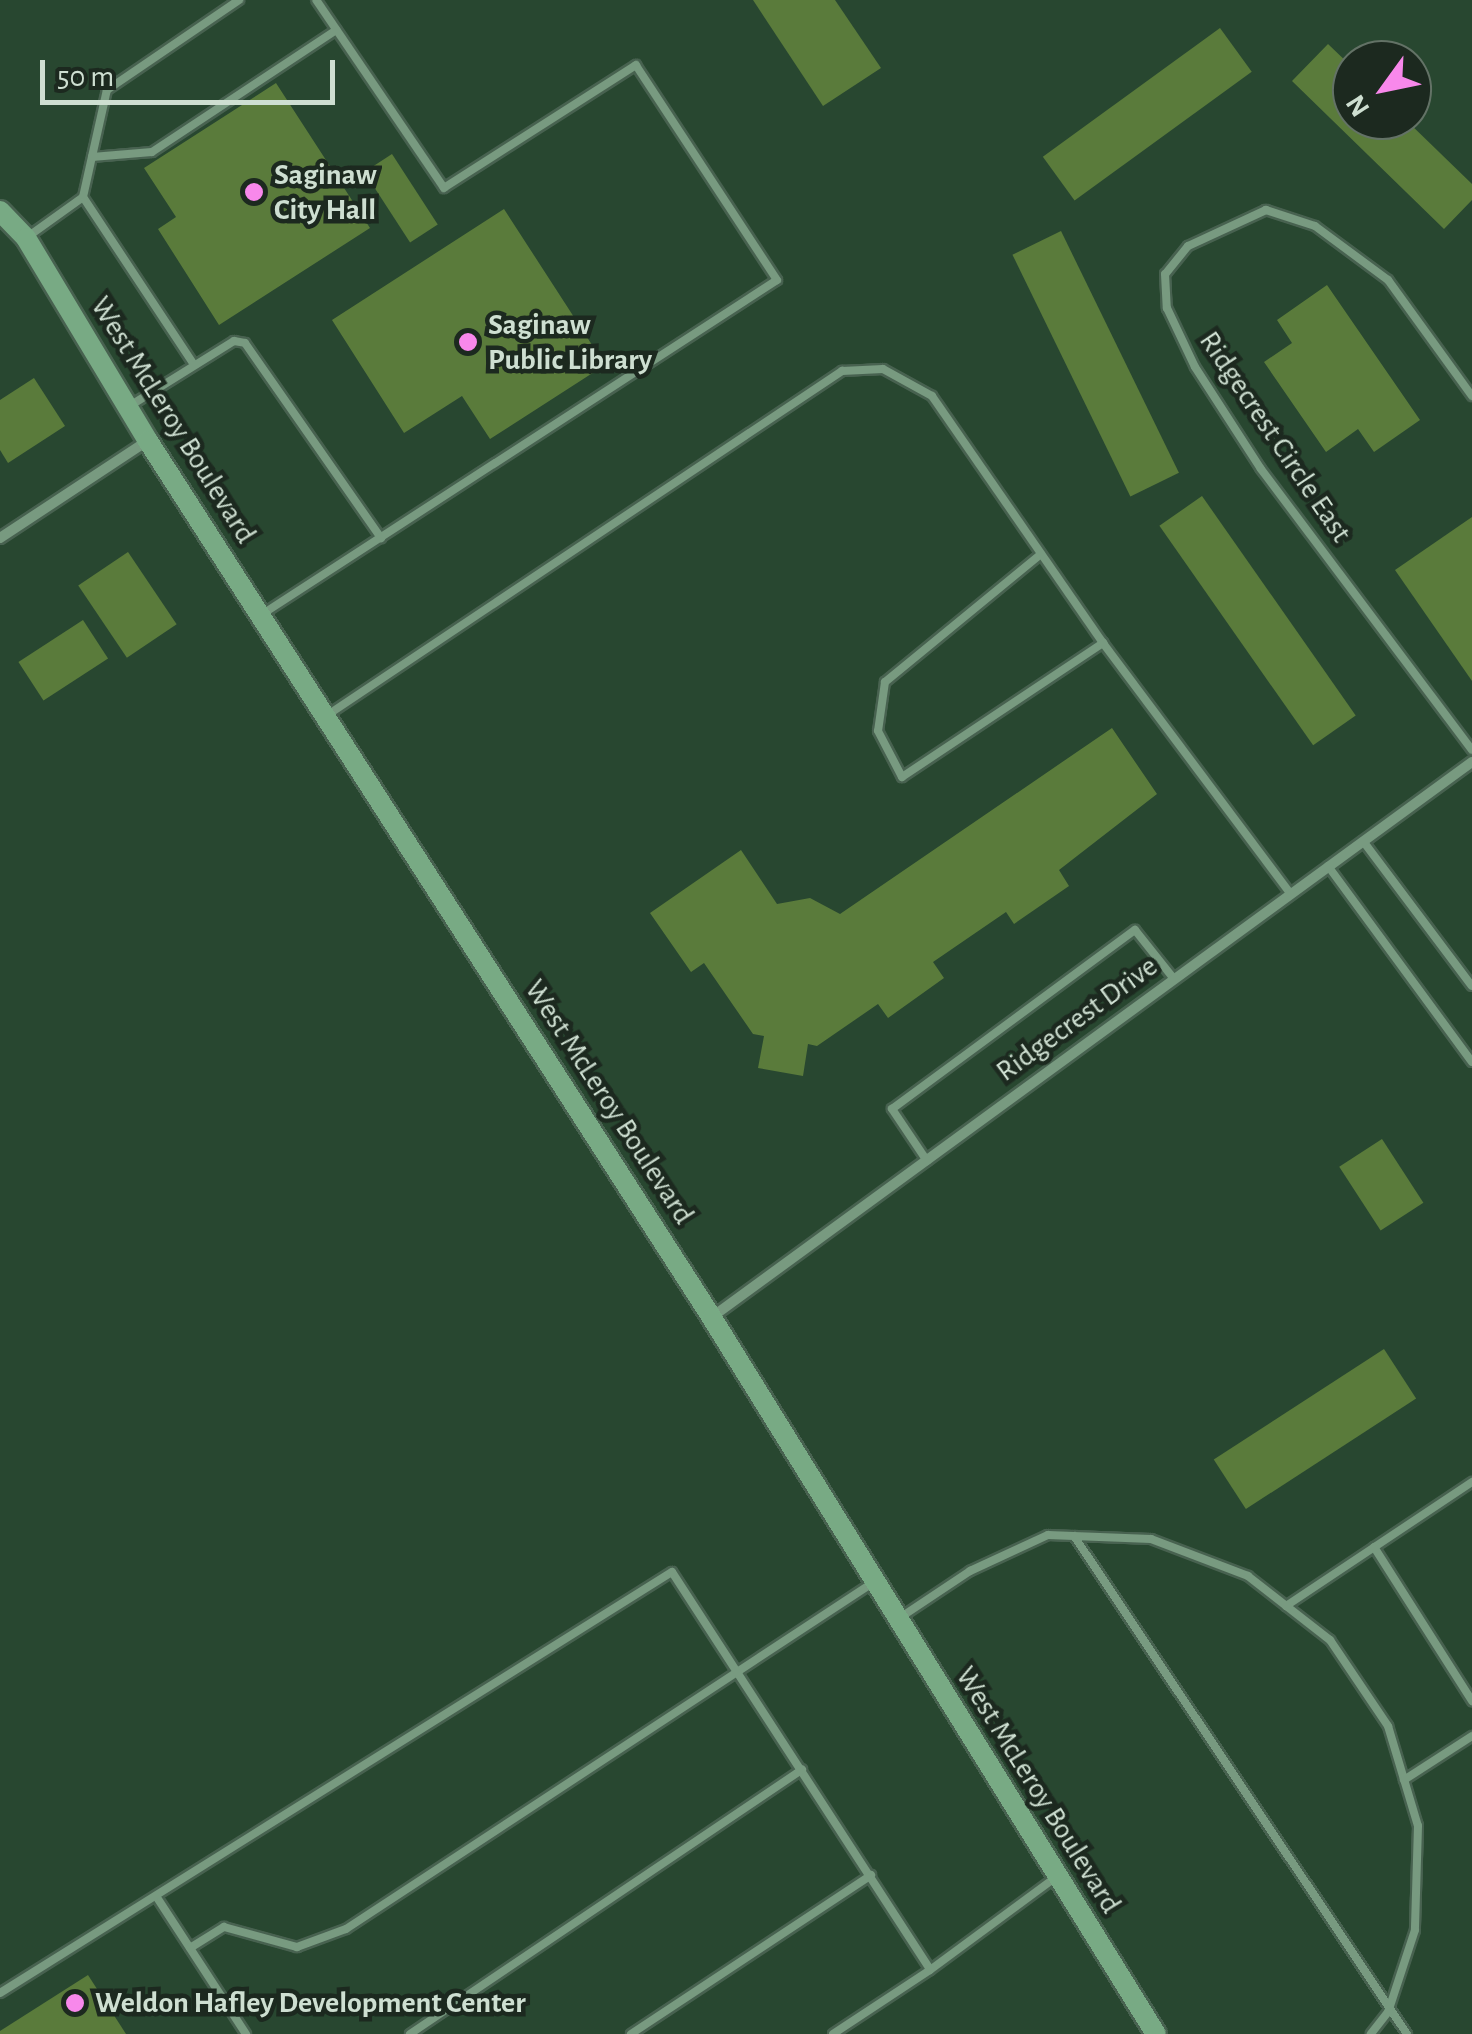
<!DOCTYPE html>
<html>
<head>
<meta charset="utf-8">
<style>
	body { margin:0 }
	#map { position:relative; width:1472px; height:2034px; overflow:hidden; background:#284730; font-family:"Alegreya Sans",sans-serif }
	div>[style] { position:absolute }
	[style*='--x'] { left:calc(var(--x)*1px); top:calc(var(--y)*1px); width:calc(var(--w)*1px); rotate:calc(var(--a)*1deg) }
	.building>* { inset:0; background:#5a7b3b; transform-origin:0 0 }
	.roads { filter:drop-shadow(2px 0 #486250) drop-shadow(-2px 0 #486250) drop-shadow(0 2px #486250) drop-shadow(0 -2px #486250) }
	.lane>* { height:8px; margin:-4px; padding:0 4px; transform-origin:4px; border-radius:4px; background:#789a80 }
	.street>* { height:10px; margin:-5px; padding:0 5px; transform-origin:5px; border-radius:5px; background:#789a80 }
	.secondary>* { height:20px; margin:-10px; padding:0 10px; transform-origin:10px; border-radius:10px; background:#78aa84 }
	.dots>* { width:28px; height:28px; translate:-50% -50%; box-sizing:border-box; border:5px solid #1c291f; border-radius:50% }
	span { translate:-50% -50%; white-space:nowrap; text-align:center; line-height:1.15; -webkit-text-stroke:9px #1c291f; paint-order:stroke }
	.poi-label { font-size:30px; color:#cedfd1; font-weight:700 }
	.left { translate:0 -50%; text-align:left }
	.street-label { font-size:30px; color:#cedfd1 }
	.north { position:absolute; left:1332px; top:40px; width:100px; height:100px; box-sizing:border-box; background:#1c291f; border:2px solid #637266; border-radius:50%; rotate:237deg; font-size:28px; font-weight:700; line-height:40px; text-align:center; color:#cedfd1 }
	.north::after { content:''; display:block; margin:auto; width:35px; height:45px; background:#f888eb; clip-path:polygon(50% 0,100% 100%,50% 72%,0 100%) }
	.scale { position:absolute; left:40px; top:60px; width:295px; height:45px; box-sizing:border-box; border:5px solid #cedfd1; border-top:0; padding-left:12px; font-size:30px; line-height:35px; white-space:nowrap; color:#cedfd1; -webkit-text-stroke:8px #1c291f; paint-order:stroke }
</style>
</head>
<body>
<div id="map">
	<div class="building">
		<div style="clip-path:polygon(753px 0,835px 0,881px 68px,823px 106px)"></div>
		<div style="left:1220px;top:28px;width:54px;height:219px;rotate:54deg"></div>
		<div style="clip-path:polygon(1328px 44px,1352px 67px,1352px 120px,1406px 120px,1472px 184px,1472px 200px,1444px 229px,1292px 81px)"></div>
		<div style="clip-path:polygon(276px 83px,370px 228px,219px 325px,158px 229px,176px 217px,144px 168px)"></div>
		<div style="left:392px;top:154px;width:84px;height:33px;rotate:57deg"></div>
		<div style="clip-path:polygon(504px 209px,605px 365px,490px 439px,462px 396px,404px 433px,332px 320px)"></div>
		<div style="left:1061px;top:231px;width:269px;height:54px;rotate:64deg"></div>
		<div style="clip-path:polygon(1327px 285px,1420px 420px,1374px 452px,1358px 429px,1326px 452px,1264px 362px,1292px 343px,1277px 320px)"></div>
		<div style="clip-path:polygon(34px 378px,65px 426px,8px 463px,0 450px,0 400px)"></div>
		<div style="left:1202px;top:496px;width:268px;height:52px;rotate:55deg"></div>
		<div style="clip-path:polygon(1472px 517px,1472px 681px,1395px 570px)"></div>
		<div style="left:128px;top:552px;width:87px;height:60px;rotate:56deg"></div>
		<div style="left:83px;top:620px;width:46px;height:77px;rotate:57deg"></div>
		<div style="clip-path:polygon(1112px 728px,1157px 794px,1059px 870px,1069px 886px,1014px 924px,1006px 912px,933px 962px,944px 978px,888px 1018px,878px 1004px,817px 1046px,808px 1044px,803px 1076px,758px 1068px,764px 1036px,753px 1034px,704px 963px,691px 972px,650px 913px,741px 850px,777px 904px,810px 898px,840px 914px)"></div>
		<div style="left:1382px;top:1139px;width:76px;height:51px;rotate:57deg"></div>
		<div style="left:1384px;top:1349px;width:59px;height:203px;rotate:57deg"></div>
		<div style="clip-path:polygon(88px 1975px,126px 2034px,0 2034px,0 2031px)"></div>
	</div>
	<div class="roads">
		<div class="lane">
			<div style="--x:92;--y:157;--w:60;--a:-4.8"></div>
			<div style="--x:152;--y:152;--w:221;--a:-33.5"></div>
			<div style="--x:83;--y:197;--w:201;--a:56.5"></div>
			<div style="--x:26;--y:238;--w:70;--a:-35.7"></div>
			<div style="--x:83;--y:197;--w:110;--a:-77.4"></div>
			<div style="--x:107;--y:90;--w:160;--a:-34.3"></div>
			<div style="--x:1472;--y:396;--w:143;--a:-125.9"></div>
			<div style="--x:1388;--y:280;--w:91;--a:-143.5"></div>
			<div style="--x:1315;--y:226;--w:52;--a:-161.9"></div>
			<div style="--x:1266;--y:210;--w:86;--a:155.2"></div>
			<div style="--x:1188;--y:246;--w:36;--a:129"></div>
			<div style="--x:1165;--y:274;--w:34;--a:87"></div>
			<div style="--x:1167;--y:308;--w:65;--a:64.6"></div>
			<div style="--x:1195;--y:367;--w:121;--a:57.1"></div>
			<div style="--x:1261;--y:469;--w:351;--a:53.1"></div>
			<div style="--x:128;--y:407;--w:125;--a:-31.9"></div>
			<div style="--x:234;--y:341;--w:11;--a:10"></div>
			<div style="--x:245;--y:343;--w:238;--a:55.1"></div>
			<div style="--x:1041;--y:554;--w:202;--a:140.6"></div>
			<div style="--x:885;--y:682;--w:49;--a:98.1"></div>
			<div style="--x:878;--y:731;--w:52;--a:62.4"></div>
			<div style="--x:902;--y:777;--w:242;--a:-33.7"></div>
			<div style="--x:261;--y:615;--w:615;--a:-32.99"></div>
			<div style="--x:777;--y:280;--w:257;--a:-123.3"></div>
			<div style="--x:636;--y:65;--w:228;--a:147.4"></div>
			<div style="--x:444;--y:188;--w:227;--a:-124.2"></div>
			<div style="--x:326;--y:716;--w:621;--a:-33.77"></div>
			<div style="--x:842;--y:371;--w:41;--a:-2.8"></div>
			<div style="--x:883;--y:369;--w:56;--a:28.9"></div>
			<div style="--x:932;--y:396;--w:300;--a:55.3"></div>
			<div style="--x:1103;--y:643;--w:312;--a:53.2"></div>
			<div style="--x:1363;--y:841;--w:181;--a:53.1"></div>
			<div style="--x:1328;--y:866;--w:243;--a:53.7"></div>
			<div style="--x:927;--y:1161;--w:63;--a:-123.9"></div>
			<div style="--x:892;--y:1109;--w:302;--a:-36.4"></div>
			<div style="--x:1135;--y:930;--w:63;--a:51.5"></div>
			<div style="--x:1074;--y:1536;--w:599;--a:56.23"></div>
			<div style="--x:1374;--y:1547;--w:183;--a:57.5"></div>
			<div style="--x:1286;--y:1606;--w:224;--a:-33.7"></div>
			<div style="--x:898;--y:1619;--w:87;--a:-33.7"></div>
			<div style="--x:970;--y:1571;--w:86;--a:-24.8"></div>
			<div style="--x:1048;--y:1535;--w:103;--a:2.2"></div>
			<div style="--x:1151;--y:1539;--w:104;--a:20.9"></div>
			<div style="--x:1248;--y:1576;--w:104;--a:38"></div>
			<div style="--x:1330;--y:1640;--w:104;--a:56"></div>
			<div style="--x:1388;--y:1726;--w:104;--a:73.3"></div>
			<div style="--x:1418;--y:1826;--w:104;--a:91.7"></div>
			<div style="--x:1415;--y:1930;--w:86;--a:108.2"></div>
			<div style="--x:1388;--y:2012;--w:28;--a:128"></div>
			<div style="--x:1404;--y:1780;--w:81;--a:-32.9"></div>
			<div style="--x:156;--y:1896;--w:165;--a:56.9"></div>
			<div style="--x:190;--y:1948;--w:40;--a:-32"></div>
			<div style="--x:224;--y:1927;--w:76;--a:15.3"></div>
			<div style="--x:297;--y:1947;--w:52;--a:-20.2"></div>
			<div style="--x:346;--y:1929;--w:632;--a:-33.31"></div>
			<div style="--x:930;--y:1970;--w:155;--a:-36.4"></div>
			<div style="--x:0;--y:1993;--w:793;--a:-32.07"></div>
			<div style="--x:672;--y:1572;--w:474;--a:57"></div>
			<div style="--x:930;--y:1970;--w:116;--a:146.6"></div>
			<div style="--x:410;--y:2034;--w:473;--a:-34"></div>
			<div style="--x:631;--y:2034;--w:288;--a:-33.5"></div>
		</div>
		<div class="street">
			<div style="--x:0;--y:538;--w:176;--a:-33.4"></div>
			<div style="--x:712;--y:1317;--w:941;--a:-36.14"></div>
		</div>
		<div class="secondary">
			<div style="--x:0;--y:211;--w:37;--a:46"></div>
			<div style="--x:26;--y:238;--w:237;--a:59"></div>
			<div style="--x:148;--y:441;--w:1043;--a:57.25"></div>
			<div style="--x:712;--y:1318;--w:842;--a:58.2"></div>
		</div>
	</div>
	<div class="dots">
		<div style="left:254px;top:192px;background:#f888eb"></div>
		<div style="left:468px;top:342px;background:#f888eb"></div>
		<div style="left:75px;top:2003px;background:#f888eb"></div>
	</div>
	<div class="poi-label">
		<span class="left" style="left:274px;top:192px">Saginaw<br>City Hall</span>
		<span class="left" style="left:488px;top:342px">Saginaw<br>Public Library</span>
		<span class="left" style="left:95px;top:2003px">Weldon Hafley Development Center</span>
	</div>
	<div class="street-label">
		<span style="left:173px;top:420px;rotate:58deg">West McLeroy Boulevard</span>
		<span style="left:1275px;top:437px;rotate:56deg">Ridgecrest Circle East</span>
		<span style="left:1077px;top:1019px;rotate:-36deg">Ridgecrest Drive</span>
		<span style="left:609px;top:1102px;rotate:57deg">West McLeroy Boulevard</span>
		<span style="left:1038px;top:1790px;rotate:58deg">West McLeroy Boulevard</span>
	</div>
	<div class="north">N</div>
	<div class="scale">50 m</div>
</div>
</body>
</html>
